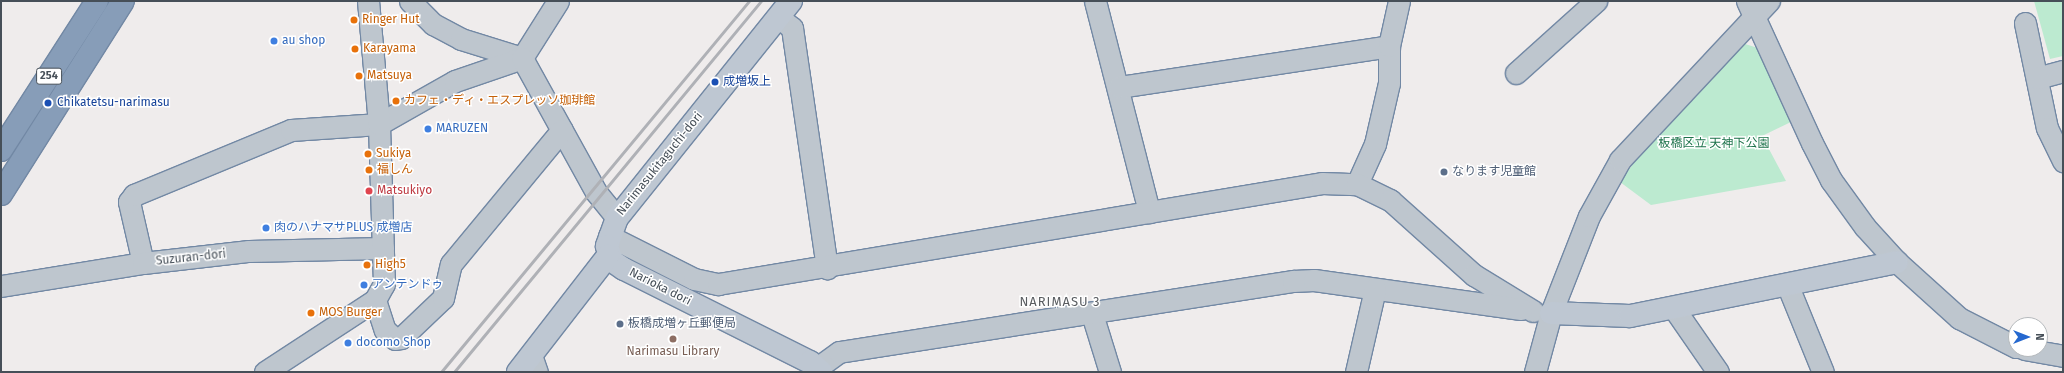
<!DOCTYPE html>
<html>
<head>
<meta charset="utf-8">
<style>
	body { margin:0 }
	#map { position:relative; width:2064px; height:373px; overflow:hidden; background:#efecec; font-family:"Fira Sans","Noto Sans JP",sans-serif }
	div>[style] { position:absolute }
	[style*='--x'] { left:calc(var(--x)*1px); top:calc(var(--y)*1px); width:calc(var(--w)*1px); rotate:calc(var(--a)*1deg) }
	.green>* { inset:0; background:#bcead0 }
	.roads { filter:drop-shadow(1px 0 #7288a4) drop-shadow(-1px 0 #7288a4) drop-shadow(0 1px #7288a4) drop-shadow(0 -1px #7288a4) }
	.street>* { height:21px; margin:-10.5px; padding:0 10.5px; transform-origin:10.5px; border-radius:10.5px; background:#bec6ce }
	.secondary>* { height:22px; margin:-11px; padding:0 11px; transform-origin:11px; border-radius:11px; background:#bec7d2 }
	.highway>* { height:22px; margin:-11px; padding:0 11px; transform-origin:11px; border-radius:11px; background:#879db8 }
	.rail>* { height:3px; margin:-1.5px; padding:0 1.5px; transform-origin:1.5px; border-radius:1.5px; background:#afb1b6 }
	.dots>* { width:11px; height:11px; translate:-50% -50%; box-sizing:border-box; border:2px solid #fff; border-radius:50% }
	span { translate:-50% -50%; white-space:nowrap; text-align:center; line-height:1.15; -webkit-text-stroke:3px #fff; paint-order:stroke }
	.shield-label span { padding:1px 3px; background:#fff; border:1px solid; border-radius:3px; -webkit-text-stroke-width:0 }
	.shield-label { font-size:11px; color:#464f58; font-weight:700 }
	.food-label { font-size:12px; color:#c56008 }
	.left { translate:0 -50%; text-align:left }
	.shop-label { font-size:12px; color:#366cbe }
	.transit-label { font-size:12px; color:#164399 }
	.park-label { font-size:12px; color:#1d734b }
	.street-label { font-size:12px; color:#464f58 }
	.service-label { font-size:12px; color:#4e5e75 }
	.health-label { font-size:12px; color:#be3a42 }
	.education-label { font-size:12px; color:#785e54 }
	.neighbourhood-label { font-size:13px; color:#595c60; letter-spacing:1px }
	.frame { position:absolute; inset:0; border:2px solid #464f58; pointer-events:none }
	.north { position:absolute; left:2008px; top:317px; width:40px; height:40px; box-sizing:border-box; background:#fff; border:1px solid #b5b9bc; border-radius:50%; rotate:90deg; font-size:11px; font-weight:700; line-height:16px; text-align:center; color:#464f58 }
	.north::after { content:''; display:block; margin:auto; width:14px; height:18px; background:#2568cf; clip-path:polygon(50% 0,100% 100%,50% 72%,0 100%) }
</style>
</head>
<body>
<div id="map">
	<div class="green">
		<div style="clip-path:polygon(2034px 1px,2063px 1px,2063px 56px,2050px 59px)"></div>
		<div style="clip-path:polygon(1742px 43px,1761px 49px,1793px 121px,1762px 136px,1786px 181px,1651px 205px,1620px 182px,1651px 139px)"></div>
	</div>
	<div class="roads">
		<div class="street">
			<div style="--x:410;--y:1;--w:33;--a:45"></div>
			<div style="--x:433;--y:24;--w:32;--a:28"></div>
			<div style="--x:461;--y:39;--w:64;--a:17.3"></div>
			<div style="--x:522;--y:58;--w:67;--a:-57.7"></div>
			<div style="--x:1095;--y:1;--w:218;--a:75.6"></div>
			<div style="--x:1747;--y:1;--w:156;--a:65.4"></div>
			<div style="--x:1812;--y:143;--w:42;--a:62.8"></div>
			<div style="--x:1831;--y:180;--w:58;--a:54.1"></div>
			<div style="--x:1865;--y:227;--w:47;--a:47.6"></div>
			<div style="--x:1897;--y:262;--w:84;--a:42.1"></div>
			<div style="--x:1959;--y:318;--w:64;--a:27"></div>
			<div style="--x:778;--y:17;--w:18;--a:38"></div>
			<div style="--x:792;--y:28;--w:243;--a:81.7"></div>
			<div style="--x:2025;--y:23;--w:107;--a:78.2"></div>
			<div style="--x:2047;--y:128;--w:37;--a:64"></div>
			<div style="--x:1516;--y:73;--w:108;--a:-42"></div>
			<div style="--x:2037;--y:78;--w:27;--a:-15"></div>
			<div style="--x:1119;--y:87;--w:273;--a:-8.6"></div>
			<div style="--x:1357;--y:184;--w:44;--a:-65.8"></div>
			<div style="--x:1375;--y:144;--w:63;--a:-77.1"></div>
			<div style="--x:1389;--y:83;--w:37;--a:-90"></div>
			<div style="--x:1389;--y:46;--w:46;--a:-77.5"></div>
			<div style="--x:609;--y:236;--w:95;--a:26.8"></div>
			<div style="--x:694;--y:279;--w:25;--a:12"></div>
			<div style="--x:718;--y:284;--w:612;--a:-9.49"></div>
			<div style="--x:1322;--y:183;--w:35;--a:2"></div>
			<div style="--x:1357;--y:184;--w:37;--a:26"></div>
			<div style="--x:1390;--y:200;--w:113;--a:41.8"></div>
			<div style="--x:1474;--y:275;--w:69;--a:31.4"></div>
			<div style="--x:143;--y:263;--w:63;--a:-102.9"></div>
			<div style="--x:129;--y:202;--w:9;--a:-54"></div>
			<div style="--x:134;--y:195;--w:170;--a:-22.5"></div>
			<div style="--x:291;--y:130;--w:88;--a:-3.9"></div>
			<div style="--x:379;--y:124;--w:87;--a:-29.5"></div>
			<div style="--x:455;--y:81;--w:71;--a:-18.9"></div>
			<div style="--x:522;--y:58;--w:153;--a:61.1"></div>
			<div style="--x:596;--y:192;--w:33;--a:51"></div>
			<div style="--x:1787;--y:284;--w:95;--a:67.8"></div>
			<div style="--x:1;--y:286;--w:144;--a:-9.2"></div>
			<div style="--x:143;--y:263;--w:107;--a:-6.5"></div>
			<div style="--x:249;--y:251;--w:134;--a:-1.3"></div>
			<div style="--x:375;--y:300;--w:32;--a:72"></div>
			<div style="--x:385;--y:330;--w:13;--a:42"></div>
			<div style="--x:395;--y:339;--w:6;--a:-9"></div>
			<div style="--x:401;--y:338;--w:58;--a:-43.6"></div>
			<div style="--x:443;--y:298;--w:35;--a:-77"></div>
			<div style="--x:451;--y:264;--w:174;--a:-50.4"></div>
			<div style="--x:1673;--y:307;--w:79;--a:55.3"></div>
			<div style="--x:1092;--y:314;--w:61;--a:72.8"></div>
			<div style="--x:2024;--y:349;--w:40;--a:10"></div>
			<div style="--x:531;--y:355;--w:18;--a:71"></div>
			<div style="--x:817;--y:368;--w:27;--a:-36"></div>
			<div style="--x:839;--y:352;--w:460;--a:-8.9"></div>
			<div style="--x:1293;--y:281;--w:21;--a:-3"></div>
			<div style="--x:1314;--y:280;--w:209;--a:8"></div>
			<div style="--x:265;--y:372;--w:131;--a:-33.2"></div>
			<div style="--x:375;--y:300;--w:18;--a:-61"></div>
			<div style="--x:384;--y:284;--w:160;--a:-91.8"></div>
			<div style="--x:379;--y:124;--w:123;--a:-95.1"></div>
			<div style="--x:1356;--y:372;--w:85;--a:-77.1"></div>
			<div style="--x:1535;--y:372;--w:61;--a:-74.8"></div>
			<div style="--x:1551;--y:313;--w:104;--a:-68.6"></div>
			<div style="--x:1589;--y:216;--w:64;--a:-61"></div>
			<div style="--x:1620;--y:160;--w:218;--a:-46.9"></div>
		</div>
		<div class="secondary">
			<div style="--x:791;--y:1;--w:278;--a:128.7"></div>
			<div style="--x:617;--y:218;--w:30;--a:110"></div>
			<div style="--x:607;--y:246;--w:16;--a:72"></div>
			<div style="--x:612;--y:261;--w:14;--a:34"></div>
			<div style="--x:624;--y:269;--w:208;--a:26.6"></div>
			<div style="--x:810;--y:362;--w:15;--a:42"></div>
			<div style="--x:1551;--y:313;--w:79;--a:2.2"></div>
			<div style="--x:1630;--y:316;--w:272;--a:-11.4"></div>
			<div style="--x:518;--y:372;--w:147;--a:-52.2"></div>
		</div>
		<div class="highway">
			<div style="--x:1;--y:150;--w:177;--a:-57.2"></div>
			<div style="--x:1;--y:194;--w:228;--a:-57.7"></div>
		</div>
	</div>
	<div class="rail">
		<div style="--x:441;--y:372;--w:482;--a:-50.3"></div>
		<div style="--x:454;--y:372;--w:482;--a:-50.4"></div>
	</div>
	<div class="dots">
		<div style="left:354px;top:20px;background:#e8710a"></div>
		<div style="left:274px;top:41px;background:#3f7fe0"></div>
		<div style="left:355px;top:49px;background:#e8710a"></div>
		<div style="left:359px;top:76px;background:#e8710a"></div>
		<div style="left:715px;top:82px;background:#1a4fb4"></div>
		<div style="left:396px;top:101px;background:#e8710a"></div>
		<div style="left:48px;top:103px;background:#1a4fb4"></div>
		<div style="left:428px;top:129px;background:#3f7fe0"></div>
		<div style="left:368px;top:154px;background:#e8710a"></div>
		<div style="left:369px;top:170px;background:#e8710a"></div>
		<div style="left:1444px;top:172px;background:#5c6f8a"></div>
		<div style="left:369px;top:191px;background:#e0444e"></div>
		<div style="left:266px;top:228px;background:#3f7fe0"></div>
		<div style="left:367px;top:265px;background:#e8710a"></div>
		<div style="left:364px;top:285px;background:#3f7fe0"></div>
		<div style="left:311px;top:313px;background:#e8710a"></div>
		<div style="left:620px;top:324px;background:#5c6f8a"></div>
		<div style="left:673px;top:339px;background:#8d6e63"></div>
		<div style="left:348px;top:343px;background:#3f7fe0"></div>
	</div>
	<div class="shield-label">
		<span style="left:49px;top:76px">254</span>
	</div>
	<div class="food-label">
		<span class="left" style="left:362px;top:20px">Ringer Hut</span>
		<span class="left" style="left:363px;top:49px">Karayama</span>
		<span class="left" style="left:367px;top:76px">Matsuya</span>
		<span class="left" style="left:404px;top:101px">カフェ・ディ・エスプレッソ珈琲館</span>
		<span class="left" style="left:376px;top:154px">Sukiya</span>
		<span class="left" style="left:377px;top:170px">福しん</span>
		<span class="left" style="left:375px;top:265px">High5</span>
		<span class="left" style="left:319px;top:313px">MOS Burger</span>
	</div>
	<div class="shop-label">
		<span class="left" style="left:282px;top:41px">au shop</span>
		<span class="left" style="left:436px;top:129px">MARUZEN</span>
		<span class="left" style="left:274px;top:228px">肉のハナマサPLUS 成増店</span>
		<span class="left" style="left:372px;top:285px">アンテンドゥ</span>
		<span class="left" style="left:356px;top:343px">docomo Shop</span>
	</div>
	<div class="transit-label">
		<span class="left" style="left:723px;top:82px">成増坂上</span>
		<span class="left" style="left:57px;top:103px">Chikatetsu-narimasu</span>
	</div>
	<div class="park-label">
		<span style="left:1714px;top:144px">板橋区立 天神下公園</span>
	</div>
	<div class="street-label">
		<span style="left:660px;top:164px;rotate:-51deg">Narimasukitaguchi-dori</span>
		<span style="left:191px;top:258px;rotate:-6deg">Suzuran-dori</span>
		<span style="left:660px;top:287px;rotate:27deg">Narioka dori</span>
	</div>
	<div class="service-label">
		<span class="left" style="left:1452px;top:172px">なります児童館</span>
		<span class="left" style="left:628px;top:324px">板橋成増ヶ丘郵便局</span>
	</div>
	<div class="health-label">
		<span class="left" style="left:377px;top:191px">Matsukiyo</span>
	</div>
	<div class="education-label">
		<span style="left:673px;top:352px">Narimasu Library</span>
	</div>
	<div class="neighbourhood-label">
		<span style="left:1060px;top:302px">NARIMASU 3</span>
	</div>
	<div class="frame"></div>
	<div class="north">N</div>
</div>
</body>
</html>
